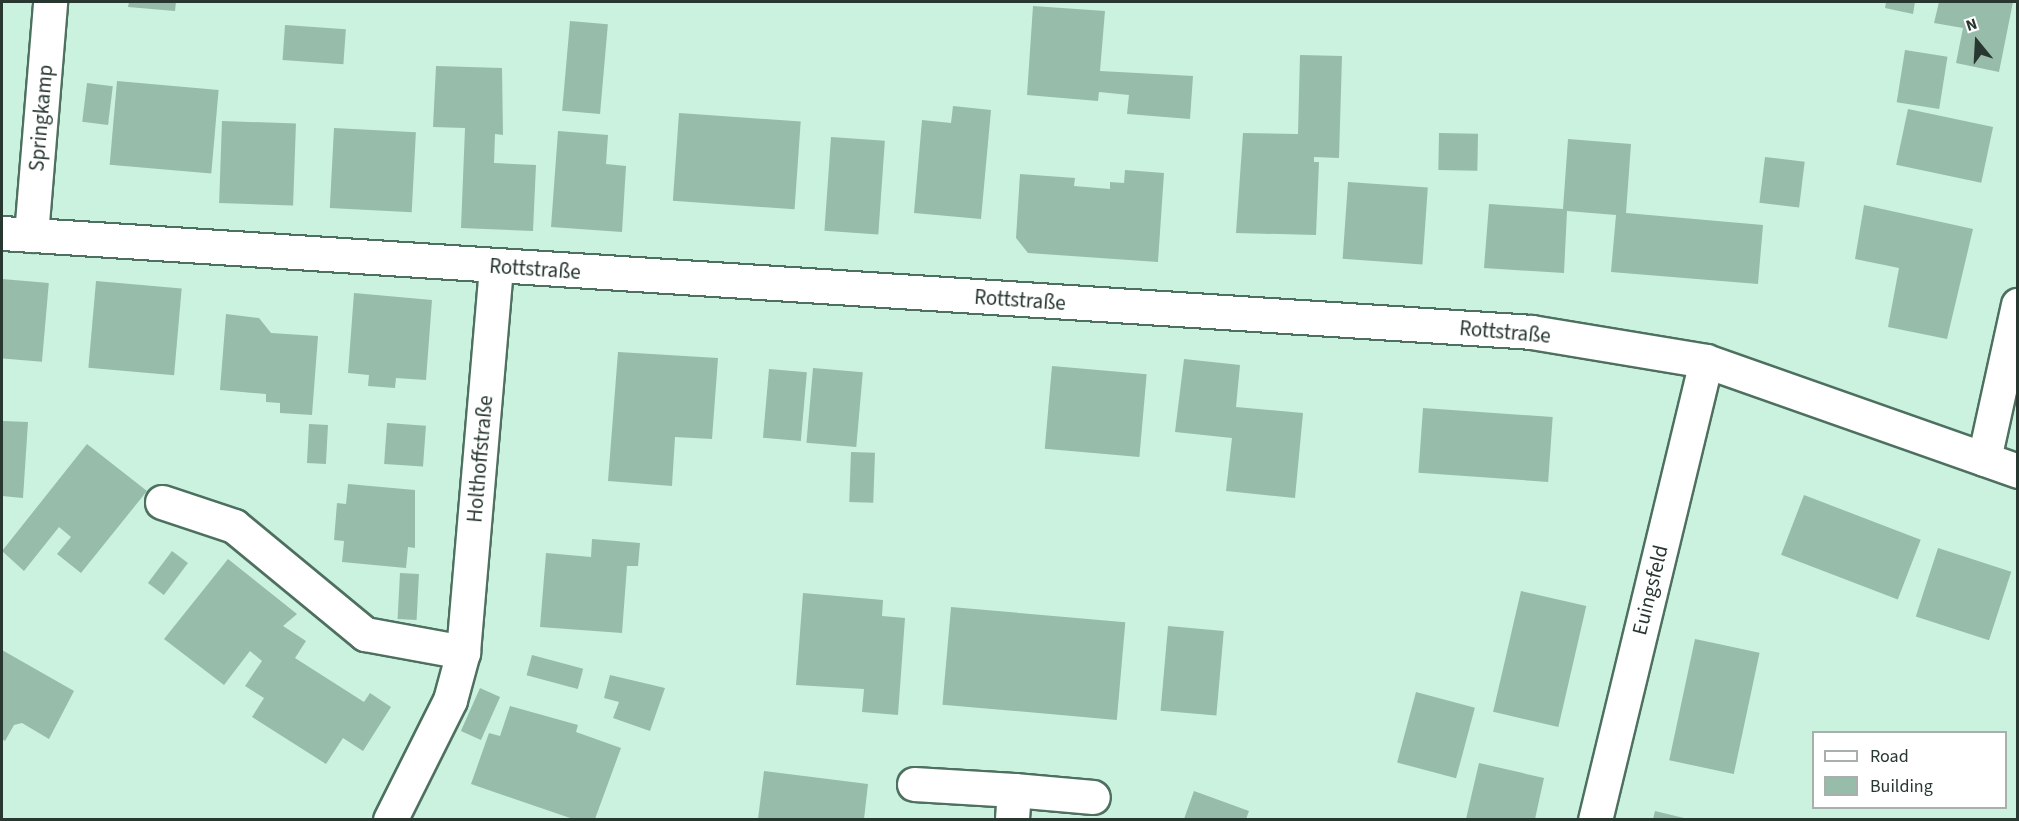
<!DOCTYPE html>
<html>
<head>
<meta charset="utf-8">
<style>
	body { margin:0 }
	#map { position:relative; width:2019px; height:821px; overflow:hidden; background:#cbf2df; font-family:"Source Sans 3",sans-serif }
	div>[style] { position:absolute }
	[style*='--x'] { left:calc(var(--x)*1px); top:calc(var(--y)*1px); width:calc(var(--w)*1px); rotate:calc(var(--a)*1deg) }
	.building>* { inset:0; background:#97bcaa; transform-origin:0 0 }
	.roads { filter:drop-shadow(2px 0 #4e7060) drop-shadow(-2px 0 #4e7060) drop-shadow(0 2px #4e7060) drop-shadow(0 -2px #4e7060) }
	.street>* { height:33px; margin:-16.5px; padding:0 16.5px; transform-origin:16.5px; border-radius:16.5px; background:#fff }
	span { translate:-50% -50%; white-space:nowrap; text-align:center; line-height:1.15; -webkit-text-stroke:6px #fff; paint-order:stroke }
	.street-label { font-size:21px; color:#283730 }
	.frame { position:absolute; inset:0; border:3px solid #283730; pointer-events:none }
	.legend { position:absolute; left:1812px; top:731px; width:195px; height:78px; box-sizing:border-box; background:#fff; border:2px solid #a9afac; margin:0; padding:8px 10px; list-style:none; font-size:18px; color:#283730 }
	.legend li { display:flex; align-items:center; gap:12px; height:30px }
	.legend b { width:30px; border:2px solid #a9afac }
	.north { position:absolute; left:1947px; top:12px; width:60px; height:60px; -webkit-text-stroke:4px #fff; paint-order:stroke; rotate:342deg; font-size:16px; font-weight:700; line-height:24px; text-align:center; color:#283730 }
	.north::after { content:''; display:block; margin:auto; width:21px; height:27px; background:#283730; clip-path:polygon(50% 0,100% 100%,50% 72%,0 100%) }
</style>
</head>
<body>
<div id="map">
	<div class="building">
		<div style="clip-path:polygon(129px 2px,176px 2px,175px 11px,128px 7px)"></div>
		<div style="clip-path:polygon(1886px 2px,1915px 2px,1913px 14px,1885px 8px)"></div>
		<div style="clip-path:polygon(1939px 2px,2013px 2px,1999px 72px,1956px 63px,1963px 28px,1934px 23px)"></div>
		<div style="clip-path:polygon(1033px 6px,1105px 11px,1100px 71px,1193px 76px,1190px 119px,1127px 114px,1129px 95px,1099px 92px,1098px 101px,1027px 95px)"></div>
		<div style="left:570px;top:21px;width:38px;height:90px;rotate:5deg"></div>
		<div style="left:285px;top:25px;width:61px;height:35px;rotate:4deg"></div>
		<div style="left:1905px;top:50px;width:43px;height:53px;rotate:9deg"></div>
		<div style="clip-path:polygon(1300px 55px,1342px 56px,1339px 158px,1314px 157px,1314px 162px,1319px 162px,1316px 235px,1236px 233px,1243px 133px,1298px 134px)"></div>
		<div style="clip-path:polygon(436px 66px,502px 68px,503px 135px,495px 134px,494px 163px,536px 165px,533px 231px,461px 228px,465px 128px,433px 127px)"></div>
		<div style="left:117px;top:81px;width:102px;height:84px;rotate:5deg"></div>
		<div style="left:87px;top:83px;width:26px;height:39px;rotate:7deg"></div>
		<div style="clip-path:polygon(953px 106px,991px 110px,981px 219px,914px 213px,922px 120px,951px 123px)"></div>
		<div style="left:1908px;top:109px;width:87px;height:57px;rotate:12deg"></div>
		<div style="left:679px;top:113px;width:122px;height:88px;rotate:4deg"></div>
		<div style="left:222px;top:121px;width:74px;height:82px;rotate:2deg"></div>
		<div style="left:334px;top:128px;width:82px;height:80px;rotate:3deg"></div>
		<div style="clip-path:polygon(558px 131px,608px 135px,606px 164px,626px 166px,622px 232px,551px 227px)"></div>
		<div style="left:1439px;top:133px;width:39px;height:37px;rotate:1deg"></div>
		<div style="left:831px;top:137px;width:54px;height:94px;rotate:4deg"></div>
		<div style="clip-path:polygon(1568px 139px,1631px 144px,1626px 213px,1763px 225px,1758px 284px,1611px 272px,1616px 215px,1567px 211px,1564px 273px,1484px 268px,1489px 204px,1563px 209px)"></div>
		<div style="left:1765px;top:157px;width:40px;height:46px;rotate:7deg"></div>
		<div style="clip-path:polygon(1125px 170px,1164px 173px,1158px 262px,1028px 253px,1016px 238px,1020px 174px,1075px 178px,1074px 186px,1110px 189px,1110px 182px,1124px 183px)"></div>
		<div style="left:1348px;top:182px;width:80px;height:77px;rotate:4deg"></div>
		<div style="clip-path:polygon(1864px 205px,1973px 229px,1947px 339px,1888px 327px,1899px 268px,1855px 259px)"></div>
		<div style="left:2px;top:279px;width:47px;height:79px;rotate:5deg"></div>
		<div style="left:96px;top:281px;width:86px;height:87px;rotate:5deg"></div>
		<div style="clip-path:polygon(354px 293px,432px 300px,426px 380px,396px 378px,395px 388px,368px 386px,369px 375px,348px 373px)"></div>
		<div style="clip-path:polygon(226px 314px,259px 318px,271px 333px,318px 336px,312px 415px,280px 413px,280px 403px,266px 402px,266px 394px,220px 390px)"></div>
		<div style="clip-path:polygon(618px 352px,718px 358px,712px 439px,675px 437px,672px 486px,608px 481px)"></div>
		<div style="clip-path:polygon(1184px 359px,1240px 365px,1236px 407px,1303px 413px,1295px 498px,1226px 491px,1232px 438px,1175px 432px)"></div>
		<div style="left:1052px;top:366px;width:95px;height:83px;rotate:5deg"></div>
		<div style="left:813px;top:368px;width:50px;height:75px;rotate:5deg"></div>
		<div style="left:769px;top:369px;width:38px;height:69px;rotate:5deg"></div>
		<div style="left:1423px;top:408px;width:130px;height:65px;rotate:4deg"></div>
		<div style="clip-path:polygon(2px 421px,28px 422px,23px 498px,2px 496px)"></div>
		<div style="left:387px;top:423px;width:39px;height:41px;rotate:4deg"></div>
		<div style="left:309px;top:424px;width:19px;height:39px;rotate:3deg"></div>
		<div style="clip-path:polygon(87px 444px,147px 491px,81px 573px,57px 554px,71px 537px,59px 527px,24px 571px,2px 551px)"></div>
		<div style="left:851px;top:452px;width:24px;height:50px;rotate:2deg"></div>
		<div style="clip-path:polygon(348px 484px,415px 490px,415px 548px,408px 547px,406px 568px,342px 562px,344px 541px,334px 540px,337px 503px,346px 504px)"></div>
		<div style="left:1804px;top:495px;width:125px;height:64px;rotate:21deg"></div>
		<div style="clip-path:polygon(592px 539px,640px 543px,638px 566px,627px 566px,622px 633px,540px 627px,546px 553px,591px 557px)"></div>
		<div style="left:1938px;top:548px;width:77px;height:72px;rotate:18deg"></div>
		<div style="left:172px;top:551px;width:20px;height:40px;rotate:37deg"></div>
		<div style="clip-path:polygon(228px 559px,297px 614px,283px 626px,306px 641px,295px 658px,364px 702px,370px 693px,391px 707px,363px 751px,343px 738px,326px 764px,252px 717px,264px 698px,245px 686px,262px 661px,250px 651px,224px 685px,164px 639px)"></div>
		<div style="left:400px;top:573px;width:19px;height:46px;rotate:3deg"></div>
		<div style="left:1521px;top:591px;width:67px;height:124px;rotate:13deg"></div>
		<div style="clip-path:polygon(803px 593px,883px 600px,882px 616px,905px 618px,898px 715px,862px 712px,864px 689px,796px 685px)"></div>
		<div style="left:951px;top:607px;width:175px;height:98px;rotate:5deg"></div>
		<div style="left:1168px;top:626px;width:56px;height:85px;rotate:5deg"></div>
		<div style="left:1695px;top:639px;width:66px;height:124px;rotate:12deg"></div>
		<div style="clip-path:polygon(2px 650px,74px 691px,49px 739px,22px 723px,14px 725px,5px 741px,2px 739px)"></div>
		<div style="left:532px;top:655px;width:53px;height:21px;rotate:15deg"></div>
		<div style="clip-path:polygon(610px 675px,665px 688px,650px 731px,613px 718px,619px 702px,604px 698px)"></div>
		<div style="left:480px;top:688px;width:22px;height:47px;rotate:24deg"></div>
		<div style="left:1416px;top:692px;width:61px;height:73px;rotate:15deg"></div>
		<div style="clip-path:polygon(510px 706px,578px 725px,576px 732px,621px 748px,595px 819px,573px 819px,471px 784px,489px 733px,500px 736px)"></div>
		<div style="clip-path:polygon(1479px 763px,1544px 778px,1535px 819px,1466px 819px)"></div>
		<div style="clip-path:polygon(764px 771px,868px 784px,864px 819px,758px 819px)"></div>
		<div style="clip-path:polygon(1194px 791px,1249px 811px,1246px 819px,1184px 819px)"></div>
		<div style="clip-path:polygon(1655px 811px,1688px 819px,1653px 819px)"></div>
	</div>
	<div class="roads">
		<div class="street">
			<div style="--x:2;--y:233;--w:1532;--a:3.7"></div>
			<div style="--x:1531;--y:332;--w:177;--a:9.4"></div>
			<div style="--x:1706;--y:361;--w:331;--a:19.4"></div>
			<div style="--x:31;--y:235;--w:234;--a:-85.3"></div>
			<div style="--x:1984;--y:459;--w:158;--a:-77.6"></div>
			<div style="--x:162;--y:502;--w:76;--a:18.4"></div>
			<div style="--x:234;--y:526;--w:170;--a:39.5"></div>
			<div style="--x:365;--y:634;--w:100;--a:10.4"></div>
			<div style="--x:914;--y:784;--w:100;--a:3.4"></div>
			<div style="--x:1014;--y:790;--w:30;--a:94"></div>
			<div style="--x:1014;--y:790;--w:79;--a:5.1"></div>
			<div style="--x:390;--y:820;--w:134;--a:-63.4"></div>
			<div style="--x:450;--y:700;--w:50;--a:-74.8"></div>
			<div style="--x:463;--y:652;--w:386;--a:-85.1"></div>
			<div style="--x:1595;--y:820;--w:472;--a:-76.4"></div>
		</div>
	</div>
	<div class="street-label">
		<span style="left:41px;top:118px;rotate:-85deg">Springkamp</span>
		<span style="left:535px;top:269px;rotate:4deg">Rottstraße</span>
		<span style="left:1020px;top:300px;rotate:4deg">Rottstraße</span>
		<span style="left:1505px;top:332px;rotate:5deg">Rottstraße</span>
		<span style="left:480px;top:459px;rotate:-85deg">Holthoffstraße</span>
		<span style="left:1650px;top:590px;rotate:-76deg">Euingsfeld</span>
	</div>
	<div class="frame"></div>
	<ul class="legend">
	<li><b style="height:8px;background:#fff"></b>Road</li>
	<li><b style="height:16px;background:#97bcaa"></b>Building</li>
	</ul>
	<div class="north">N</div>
</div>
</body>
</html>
